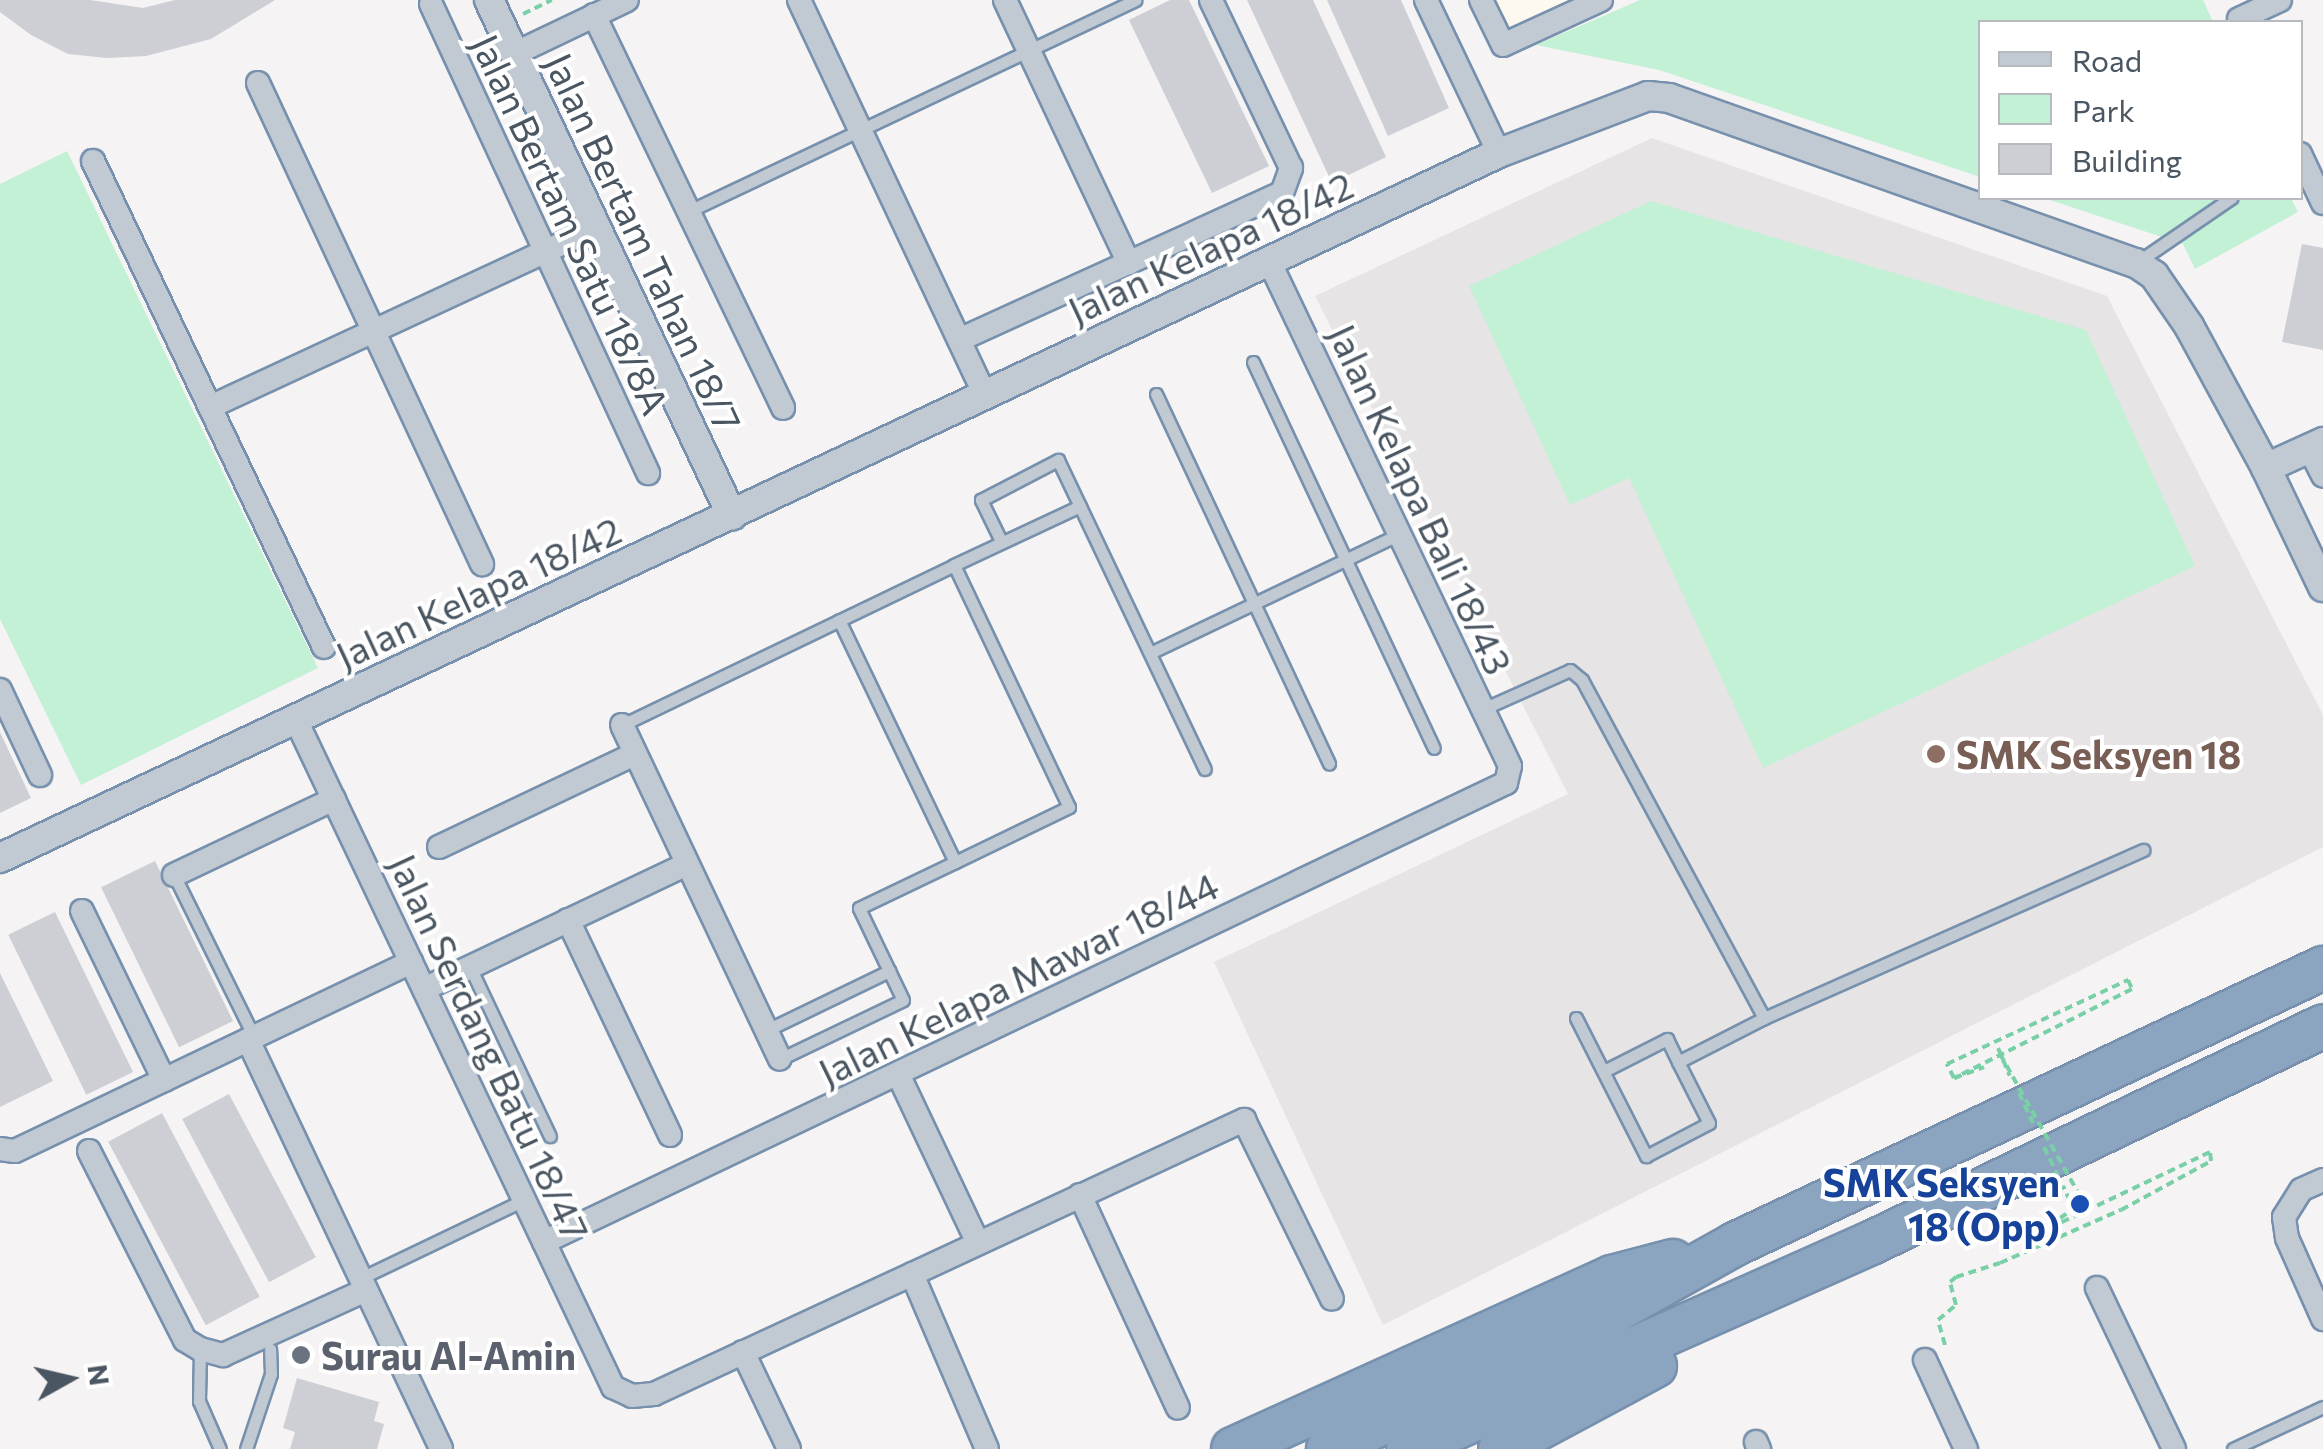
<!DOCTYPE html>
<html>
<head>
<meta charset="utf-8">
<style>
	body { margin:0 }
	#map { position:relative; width:2323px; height:1449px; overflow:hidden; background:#f5f3f3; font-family:Commissioner,sans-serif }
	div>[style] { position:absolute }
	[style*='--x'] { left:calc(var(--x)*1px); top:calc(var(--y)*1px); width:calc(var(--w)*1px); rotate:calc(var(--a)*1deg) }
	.commercial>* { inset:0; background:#fdf9ef }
	.education>* { inset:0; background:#e6e4e5 }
	.green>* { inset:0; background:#c3f1d5 }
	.building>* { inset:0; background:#cdcfd5; transform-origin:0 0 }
	.path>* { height:4px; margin-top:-2px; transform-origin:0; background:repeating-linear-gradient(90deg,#7ad0a6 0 8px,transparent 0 13px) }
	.roads { filter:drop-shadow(2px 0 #7690ad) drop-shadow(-2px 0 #7690ad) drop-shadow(0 2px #7690ad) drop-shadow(0 -2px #7690ad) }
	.service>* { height:11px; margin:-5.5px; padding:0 5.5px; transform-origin:5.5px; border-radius:5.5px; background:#c1cad2 }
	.minor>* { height:22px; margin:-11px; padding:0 11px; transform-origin:11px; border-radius:11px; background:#c1cad2 }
	.tertiary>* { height:28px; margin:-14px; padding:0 14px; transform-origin:14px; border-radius:14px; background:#c1cad2 }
	.motorway>* { height:42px; margin:-21px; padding:0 21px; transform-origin:21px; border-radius:21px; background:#8ba5c1 }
	.path-bridge>* { height:4px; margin-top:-2px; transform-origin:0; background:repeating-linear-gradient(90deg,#7ad0a6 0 8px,transparent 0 13px) }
	.dots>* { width:28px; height:28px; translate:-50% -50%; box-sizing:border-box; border:5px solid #fff; border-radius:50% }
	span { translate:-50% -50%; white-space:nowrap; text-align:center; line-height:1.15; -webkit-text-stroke:8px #fff; paint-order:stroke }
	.street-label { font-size:38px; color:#4a5661 }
	.education-label { font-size:38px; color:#785e54; font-weight:700 }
	.left { translate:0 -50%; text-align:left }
	.transit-label { font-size:38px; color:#164399; font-weight:700 }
	.right { translate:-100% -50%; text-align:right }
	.worship-label { font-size:38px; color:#5b616d; font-weight:700 }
	.legend { position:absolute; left:1978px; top:20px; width:325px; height:180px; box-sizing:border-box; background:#fff; border:2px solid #b7bbc0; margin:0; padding:12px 18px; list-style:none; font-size:30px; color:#4a5661 }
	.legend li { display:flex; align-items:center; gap:20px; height:50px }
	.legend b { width:50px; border:2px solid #b7bbc0 }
	.north { position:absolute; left:20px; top:1329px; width:100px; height:100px; -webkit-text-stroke:8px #fff; paint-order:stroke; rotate:82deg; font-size:28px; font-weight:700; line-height:40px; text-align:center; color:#4a5661 }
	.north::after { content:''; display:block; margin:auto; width:35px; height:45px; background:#4a5661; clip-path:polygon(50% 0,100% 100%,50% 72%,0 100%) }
</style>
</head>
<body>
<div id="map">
	<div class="commercial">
		<div style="clip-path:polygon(1492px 0,1577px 0,1509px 34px)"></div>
	</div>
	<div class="education">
		<div style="clip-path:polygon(1652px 138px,2107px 296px,2323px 715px,2323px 847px,1383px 1325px,1214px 962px,1568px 794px,1315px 296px)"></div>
	</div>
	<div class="green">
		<div style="clip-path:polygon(1640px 0,2203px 0,2213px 22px,1980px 22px,1980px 177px,1659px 70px,1536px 45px)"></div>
		<div style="clip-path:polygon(67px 151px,318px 668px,81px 785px,0 619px,0 184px)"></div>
		<div style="clip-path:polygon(2044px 198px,2291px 198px,2298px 212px,2195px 269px,2183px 244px)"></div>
		<div style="clip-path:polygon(1651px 201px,2086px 330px,2195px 566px,1763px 768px,1629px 478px,1570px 505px,1469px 286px)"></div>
	</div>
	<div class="building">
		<div style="clip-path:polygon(0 0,90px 0,143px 8px,175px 0,275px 0,211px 39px,146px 56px,107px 58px,68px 54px,31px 35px,0 12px)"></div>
		<div style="clip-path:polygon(1170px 0,1189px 0,1269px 166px,1212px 193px,1129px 20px)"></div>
		<div style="clip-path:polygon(1247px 0,1313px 0,1386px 157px,1332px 183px)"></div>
		<div style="clip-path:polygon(1327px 0,1401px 0,1449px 108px,1388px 136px)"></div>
		<div style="clip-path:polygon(2302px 244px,2323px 248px,2323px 350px,2282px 342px)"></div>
		<div style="clip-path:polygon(0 732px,31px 798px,0 813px)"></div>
		<div style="left:155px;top:861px;width:178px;height:60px;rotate:64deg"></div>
		<div style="left:55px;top:912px;width:178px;height:52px;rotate:64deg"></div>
		<div style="clip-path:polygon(0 973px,53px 1081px,0 1107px)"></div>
		<div style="left:229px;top:1094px;width:185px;height:53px;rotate:62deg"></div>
		<div style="left:162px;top:1113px;width:208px;height:61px;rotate:62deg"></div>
		<div style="clip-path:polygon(297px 1378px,379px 1402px,374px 1421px,384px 1424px,377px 1449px,290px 1449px,295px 1432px,283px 1428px)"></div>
	</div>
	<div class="path">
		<div style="--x:523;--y:14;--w:32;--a:-26"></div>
		<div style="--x:1998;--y:1048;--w:30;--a:67"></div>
		<div style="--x:1954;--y:1078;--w:16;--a:-117"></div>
		<div style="--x:1947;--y:1064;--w:200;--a:-24.9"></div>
		<div style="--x:2128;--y:980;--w:10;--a:66"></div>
		<div style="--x:2132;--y:989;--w:199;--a:153.4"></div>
		<div style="--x:1954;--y:1078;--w:32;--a:-20"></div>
		<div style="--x:2038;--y:1233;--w:55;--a:-24.7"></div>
		<div style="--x:2038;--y:1233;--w:41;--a:-34.1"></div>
		<div style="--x:1945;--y:1345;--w:26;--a:-106"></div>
		<div style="--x:1938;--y:1320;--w:23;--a:-40"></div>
		<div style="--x:1956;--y:1305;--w:24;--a:-105"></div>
		<div style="--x:1950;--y:1282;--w:8;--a:-40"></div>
		<div style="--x:1956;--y:1277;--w:46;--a:-17.7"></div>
		<div style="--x:2000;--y:1263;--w:132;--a:-23.7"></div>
		<div style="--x:2121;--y:1210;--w:102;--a:-28.6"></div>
		<div style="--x:2211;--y:1161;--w:9;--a:-96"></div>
		<div style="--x:2210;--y:1152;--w:135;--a:154.6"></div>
		<div style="--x:2088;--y:1210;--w:20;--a:-153"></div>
		<div style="--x:2070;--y:1201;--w:17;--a:-115"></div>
	</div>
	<div class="roads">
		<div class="service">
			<div style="--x:687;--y:212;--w:496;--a:-25.3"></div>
			<div style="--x:2139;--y:261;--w:112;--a:-34.4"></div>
			<div style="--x:1253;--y:362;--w:426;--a:64.9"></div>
			<div style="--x:1156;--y:394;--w:408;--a:64.9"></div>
			<div style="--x:1001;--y:541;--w:46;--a:-116"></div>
			<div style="--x:981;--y:500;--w:87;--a:-27.5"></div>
			<div style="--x:1058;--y:460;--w:342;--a:64.6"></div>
			<div style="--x:954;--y:565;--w:139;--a:-25.1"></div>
			<div style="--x:1150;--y:653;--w:276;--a:-25.5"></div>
			<div style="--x:1483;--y:709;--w:95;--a:-24.1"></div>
			<div style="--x:1570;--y:670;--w:16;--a:40"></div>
			<div style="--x:1582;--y:680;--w:384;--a:61.7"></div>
			<div style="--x:622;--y:725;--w:369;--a:-25.7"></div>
			<div style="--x:954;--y:565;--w:268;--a:64.6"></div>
			<div style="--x:1069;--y:807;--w:127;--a:154.2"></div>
			<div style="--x:174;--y:875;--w:181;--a:63.7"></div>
			<div style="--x:470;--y:967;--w:187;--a:64.7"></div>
			<div style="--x:1576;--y:1018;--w:155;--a:63.1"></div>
			<div style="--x:1646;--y:1156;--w:71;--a:-27.6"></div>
			<div style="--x:1709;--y:1123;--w:68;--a:-116.9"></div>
			<div style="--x:767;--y:1030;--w:136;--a:-25.8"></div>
			<div style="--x:780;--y:1059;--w:136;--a:-25.6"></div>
			<div style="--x:903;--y:1000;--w:102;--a:-115.6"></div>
			<div style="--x:859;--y:908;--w:106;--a:-25.6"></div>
			<div style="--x:955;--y:862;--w:268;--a:-115.6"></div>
			<div style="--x:1604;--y:1071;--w:71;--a:-26.9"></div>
			<div style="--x:1667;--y:1039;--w:25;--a:64"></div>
			<div style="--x:1678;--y:1062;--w:97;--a:-27.1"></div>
			<div style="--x:1764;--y:1018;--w:415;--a:-23.9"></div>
			<div style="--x:361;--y:1278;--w:181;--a:-25.6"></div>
			<div style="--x:200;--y:1349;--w:52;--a:91.1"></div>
			<div style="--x:199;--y:1401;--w:52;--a:66.4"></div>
			<div style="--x:246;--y:1449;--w:79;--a:-71.6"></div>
			<div style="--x:271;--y:1374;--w:25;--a:-92"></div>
			<div style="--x:2233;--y:1449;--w:99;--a:-25"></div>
		</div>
		<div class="minor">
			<div style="--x:799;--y:0;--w:437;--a:64.8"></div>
			<div style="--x:1005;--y:0;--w:291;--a:64.8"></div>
			<div style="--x:1426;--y:0;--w:170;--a:64.5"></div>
			<div style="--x:1481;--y:0;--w:50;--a:63.9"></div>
			<div style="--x:1503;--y:45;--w:108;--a:-24.7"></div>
			<div style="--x:431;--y:4;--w:517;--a:65.17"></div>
			<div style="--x:594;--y:15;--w:436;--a:64.3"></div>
			<div style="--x:2239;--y:19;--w:45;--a:-24.9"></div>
			<div style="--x:514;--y:54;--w:125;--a:-25.5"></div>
			<div style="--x:258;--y:83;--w:531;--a:65.03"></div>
			<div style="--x:2300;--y:154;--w:54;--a:64.9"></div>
			<div style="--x:93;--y:161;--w:538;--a:64.58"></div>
			<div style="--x:959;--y:340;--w:355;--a:-24.5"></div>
			<div style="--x:1282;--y:193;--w:27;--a:-70"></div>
			<div style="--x:1291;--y:168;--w:186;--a:-115.5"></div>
			<div style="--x:210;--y:407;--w:425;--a:-24.9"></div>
			<div style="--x:2309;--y:448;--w:31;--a:63"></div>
			<div style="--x:0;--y:690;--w:94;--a:64.8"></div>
			<div style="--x:295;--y:718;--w:741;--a:64.58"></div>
			<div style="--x:613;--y:1387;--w:21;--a:25"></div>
			<div style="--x:632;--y:1396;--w:22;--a:-5"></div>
			<div style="--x:654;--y:1394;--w:651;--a:-24.91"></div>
			<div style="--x:1244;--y:1120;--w:199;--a:63.8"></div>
			<div style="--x:622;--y:725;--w:369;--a:64.7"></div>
			<div style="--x:439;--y:847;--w:217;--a:-25.4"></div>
			<div style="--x:174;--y:875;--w:177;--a:-25.4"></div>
			<div style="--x:82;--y:911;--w:188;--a:64.1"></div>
			<div style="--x:568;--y:920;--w:238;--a:64.6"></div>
			<div style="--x:424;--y:989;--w:291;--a:-25.4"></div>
			<div style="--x:248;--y:1040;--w:452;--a:64.7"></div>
			<div style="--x:898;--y:1074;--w:187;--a:64.7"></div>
			<div style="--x:0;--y:1149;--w:15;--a:8"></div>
			<div style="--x:15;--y:1151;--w:439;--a:-25.5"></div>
			<div style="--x:89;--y:1151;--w:212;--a:63.1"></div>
			<div style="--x:185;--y:1340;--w:17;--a:31"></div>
			<div style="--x:200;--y:1349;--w:24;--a:15"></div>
			<div style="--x:223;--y:1355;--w:157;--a:-24.4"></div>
			<div style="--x:2323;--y:1180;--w:24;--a:156"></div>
			<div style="--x:2301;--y:1190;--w:32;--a:122"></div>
			<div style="--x:2284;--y:1217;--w:21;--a:82"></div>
			<div style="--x:2287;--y:1238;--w:89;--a:66"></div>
			<div style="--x:1080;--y:1195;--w:234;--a:65.3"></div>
			<div style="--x:544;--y:1242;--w:1066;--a:-25.51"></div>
			<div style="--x:1506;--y:783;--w:17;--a:-77"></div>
			<div style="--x:1510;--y:766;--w:560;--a:-115.51"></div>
			<div style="--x:912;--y:1274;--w:190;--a:66.8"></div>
			<div style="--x:2097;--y:1288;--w:178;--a:64.4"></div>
			<div style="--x:743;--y:1352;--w:107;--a:64.6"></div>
			<div style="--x:1925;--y:1360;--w:98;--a:65.3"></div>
			<div style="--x:1756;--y:1442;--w:8;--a:67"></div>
		</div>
		<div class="tertiary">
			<div style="--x:489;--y:0;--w:570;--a:64.78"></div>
			<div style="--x:2266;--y:468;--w:63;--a:-24.5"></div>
			<div style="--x:0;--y:858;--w:1657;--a:-25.19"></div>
			<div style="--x:1499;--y:153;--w:160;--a:-20.9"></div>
			<div style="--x:1648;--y:96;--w:21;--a:5"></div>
			<div style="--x:1669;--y:98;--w:495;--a:19.5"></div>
			<div style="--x:2136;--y:263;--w:22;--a:34"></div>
			<div style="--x:2154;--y:275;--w:62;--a:55.5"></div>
			<div style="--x:2189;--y:326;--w:162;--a:61.5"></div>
			<div style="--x:2266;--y:468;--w:132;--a:64.4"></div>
		</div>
		<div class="motorway">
			<div style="--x:1233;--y:1449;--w:416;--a:-24.4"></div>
			<div style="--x:1612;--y:1277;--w:63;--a:-14.7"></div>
			<div style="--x:1328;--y:1449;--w:313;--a:-25.6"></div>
			<div style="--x:1610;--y:1314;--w:143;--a:-29.2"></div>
			<div style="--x:1735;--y:1244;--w:650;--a:-25.14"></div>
			<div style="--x:1408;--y:1449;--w:509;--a:-24"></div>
			<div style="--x:1873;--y:1242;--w:499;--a:-25.6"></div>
			<div style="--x:1500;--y:1449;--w:176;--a:-28.2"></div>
		</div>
	</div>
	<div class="path-bridge">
		<div style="--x:2000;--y:1054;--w:179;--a:60.6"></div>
		<div style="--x:2019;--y:1093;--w:33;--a:65"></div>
		<div style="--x:2044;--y:1147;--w:32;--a:64"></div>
	</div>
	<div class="dots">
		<div style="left:1936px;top:754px;background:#8d6e63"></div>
		<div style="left:2080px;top:1204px;background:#1a4fb4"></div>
		<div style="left:301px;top:1355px;background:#6b7280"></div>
	</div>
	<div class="street-label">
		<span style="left:571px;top:224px;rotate:65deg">Jalan Bertam Satu 18/8A</span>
		<span style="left:644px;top:242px;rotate:65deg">Jalan Bertam Tahan 18/7</span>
		<span style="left:1210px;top:247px;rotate:-25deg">Jalan Kelapa 18/42</span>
		<span style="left:1421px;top:499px;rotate:65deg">Jalan Kelapa Bali 18/43</span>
		<span style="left:478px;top:592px;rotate:-25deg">Jalan Kelapa 18/42</span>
		<span style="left:1018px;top:978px;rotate:-26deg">Jalan Kelapa Mawar 18/44</span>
		<span style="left:490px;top:1047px;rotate:65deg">Jalan Serdang Batu 18/47</span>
	</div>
	<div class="education-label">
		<span class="left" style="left:1956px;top:754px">SMK Seksyen 18</span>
	</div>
	<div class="transit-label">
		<span class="right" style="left:2060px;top:1204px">SMK Seksyen<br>18 (Opp)</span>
	</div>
	<div class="worship-label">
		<span class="left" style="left:321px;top:1355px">Surau Al-Amin</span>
	</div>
	<ul class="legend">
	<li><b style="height:12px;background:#c1cad2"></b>Road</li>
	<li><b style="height:28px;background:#c3f1d5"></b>Park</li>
	<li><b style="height:28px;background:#cdcfd5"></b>Building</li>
	</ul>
	<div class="north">N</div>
</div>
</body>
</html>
